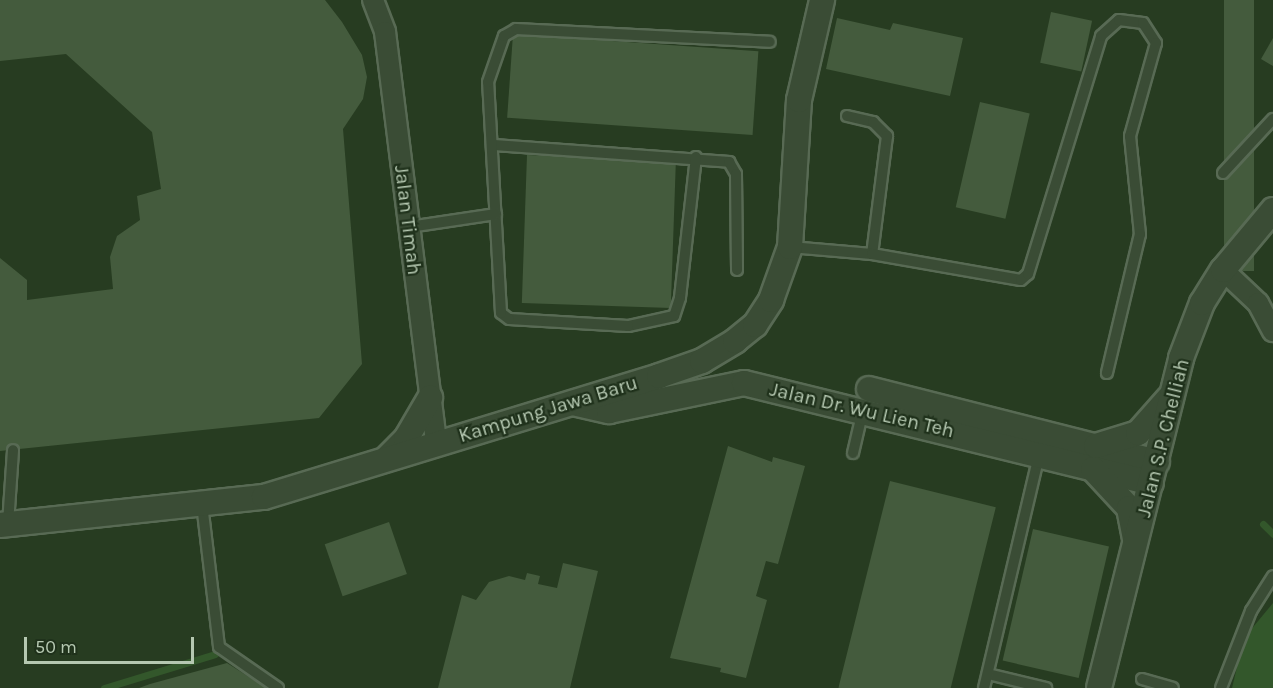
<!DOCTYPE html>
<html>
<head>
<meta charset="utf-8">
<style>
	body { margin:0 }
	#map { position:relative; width:1273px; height:688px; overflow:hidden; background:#273c21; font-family:Karla,sans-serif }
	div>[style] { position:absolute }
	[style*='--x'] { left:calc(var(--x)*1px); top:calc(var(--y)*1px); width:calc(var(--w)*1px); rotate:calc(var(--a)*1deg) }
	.water>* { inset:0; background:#33572b }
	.stream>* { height:7px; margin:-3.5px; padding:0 3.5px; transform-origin:3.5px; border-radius:3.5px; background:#33572b }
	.building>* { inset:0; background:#445b3d; transform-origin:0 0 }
	.roads { filter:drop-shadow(2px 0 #586a54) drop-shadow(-2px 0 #586a54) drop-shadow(0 2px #586a54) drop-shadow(0 -2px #586a54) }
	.service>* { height:10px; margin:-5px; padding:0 5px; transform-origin:5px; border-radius:5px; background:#3a4c35 }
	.minor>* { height:20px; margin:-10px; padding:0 10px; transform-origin:10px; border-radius:10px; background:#3a4c35 }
	.tertiary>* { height:24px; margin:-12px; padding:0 12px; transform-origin:12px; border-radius:12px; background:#3a4c35 }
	span { translate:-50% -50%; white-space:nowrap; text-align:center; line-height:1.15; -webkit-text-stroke:4.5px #1f311b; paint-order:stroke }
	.street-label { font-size:20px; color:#b5c8b1 }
	.scale { position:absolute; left:24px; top:637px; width:170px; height:27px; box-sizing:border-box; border:3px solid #b5c8b1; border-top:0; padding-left:8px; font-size:18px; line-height:21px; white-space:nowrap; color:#b5c8b1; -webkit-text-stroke:4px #1f311b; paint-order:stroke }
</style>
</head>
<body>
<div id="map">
	<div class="water">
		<div style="clip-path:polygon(1273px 603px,1273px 688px,1232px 688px,1244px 638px)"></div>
	</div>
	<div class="stream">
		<div style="--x:1263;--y:524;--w:14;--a:45"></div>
		<div style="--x:104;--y:688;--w:116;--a:-17"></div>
	</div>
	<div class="building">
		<div style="clip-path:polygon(0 0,325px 0,342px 22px,362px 55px,367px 77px,363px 99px,343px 129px,362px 364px,319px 418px,0 451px,0 258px,27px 280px,27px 300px,113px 289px,110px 257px,117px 236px,140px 220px,137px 196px,161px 189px,152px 132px,66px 54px,0 61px)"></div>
		<div style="left:1224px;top:0;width:30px;height:271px"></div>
		<div style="left:1051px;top:12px;width:42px;height:52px;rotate:12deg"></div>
		<div style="clip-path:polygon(837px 18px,890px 30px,893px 23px,963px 38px,950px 96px,826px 69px)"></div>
		<div style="left:513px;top:34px;width:246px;height:84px;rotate:4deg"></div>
		<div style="clip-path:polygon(1273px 38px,1273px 66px,1261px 59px)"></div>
		<div style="left:980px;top:102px;width:51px;height:108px;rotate:13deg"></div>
		<div style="left:527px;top:155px;width:149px;height:148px;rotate:2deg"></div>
		<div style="clip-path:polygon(728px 446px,772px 462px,773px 457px,805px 466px,778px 564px,766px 561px,756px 596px,767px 600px,746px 678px,720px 672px,721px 668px,670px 658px)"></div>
		<div style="left:890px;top:481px;width:109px;height:213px;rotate:14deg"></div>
		<div style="left:389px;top:522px;width:55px;height:68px;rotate:71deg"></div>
		<div style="left:1033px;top:529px;width:78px;height:135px;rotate:13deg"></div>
		<div style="clip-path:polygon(563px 563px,598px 571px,570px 688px,438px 688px,462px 595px,476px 600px,489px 582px,509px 576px,525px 580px,527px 573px,540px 576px,538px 584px,557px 588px)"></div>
		<div style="clip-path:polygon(227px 663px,266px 688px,139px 688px,150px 684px)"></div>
	</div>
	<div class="roads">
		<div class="service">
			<div style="--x:847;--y:116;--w:27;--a:13"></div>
			<div style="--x:873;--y:122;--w:20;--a:45"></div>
			<div style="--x:887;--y:136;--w:119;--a:97.2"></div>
			<div style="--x:494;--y:145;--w:236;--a:4.1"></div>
			<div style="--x:729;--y:162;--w:14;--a:60"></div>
			<div style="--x:736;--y:174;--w:96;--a:89.4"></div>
			<div style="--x:696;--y:157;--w:142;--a:96.5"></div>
			<div style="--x:680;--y:298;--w:19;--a:108"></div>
			<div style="--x:674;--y:316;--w:47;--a:167.7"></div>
			<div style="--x:628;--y:326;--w:119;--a:-176.6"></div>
			<div style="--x:509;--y:319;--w:10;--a:-143"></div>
			<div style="--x:501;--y:313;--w:231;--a:-93.2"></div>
			<div style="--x:488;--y:82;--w:49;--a:-70.8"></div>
			<div style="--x:504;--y:36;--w:14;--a:-30"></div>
			<div style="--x:516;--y:29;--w:254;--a:2.9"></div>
			<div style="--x:1223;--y:173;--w:74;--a:-47.2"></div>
			<div style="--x:409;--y:227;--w:88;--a:-8.5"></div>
			<div style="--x:790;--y:247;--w:82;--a:4.9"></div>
			<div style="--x:872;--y:254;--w:151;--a:9.9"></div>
			<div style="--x:1021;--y:280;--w:9;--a:-41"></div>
			<div style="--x:1028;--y:274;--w:249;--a:-72.9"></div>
			<div style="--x:1101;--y:36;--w:24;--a:-42"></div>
			<div style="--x:1119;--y:20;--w:24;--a:7"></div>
			<div style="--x:1143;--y:23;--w:24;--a:57"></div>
			<div style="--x:1156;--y:43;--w:97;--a:105.6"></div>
			<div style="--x:1130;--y:136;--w:99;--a:84.2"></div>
			<div style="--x:1140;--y:234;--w:143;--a:103.4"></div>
			<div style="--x:853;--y:453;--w:44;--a:-76.9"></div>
			<div style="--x:202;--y:504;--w:144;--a:83.2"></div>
			<div style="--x:219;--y:647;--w:72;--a:34.8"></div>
			<div style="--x:8;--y:524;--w:74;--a:-86.1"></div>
			<div style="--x:988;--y:674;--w:60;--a:13.6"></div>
			<div style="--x:1142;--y:679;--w:32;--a:16"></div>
			<div style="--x:984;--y:688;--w:239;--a:-76.7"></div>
			<div style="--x:1221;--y:688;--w:83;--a:-68.7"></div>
			<div style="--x:1251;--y:611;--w:41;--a:-57.8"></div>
		</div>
		<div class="minor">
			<div style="--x:373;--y:0;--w:34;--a:69"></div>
			<div style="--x:385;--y:32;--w:413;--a:82.9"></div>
			<div style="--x:1223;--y:270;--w:48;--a:43.3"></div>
			<div style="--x:1258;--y:303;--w:32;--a:62"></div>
		</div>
		<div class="tertiary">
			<div style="--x:869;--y:389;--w:297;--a:14.2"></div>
			<div style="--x:573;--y:403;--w:37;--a:13"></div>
			<div style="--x:609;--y:411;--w:138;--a:-11.7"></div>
			<div style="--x:744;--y:383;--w:419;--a:13.8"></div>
			<div style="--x:1096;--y:446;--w:44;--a:-17.2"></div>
			<div style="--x:1138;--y:433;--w:47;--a:-48.5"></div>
			<div style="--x:388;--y:457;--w:25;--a:-45"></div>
			<div style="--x:406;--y:439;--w:48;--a:-59.7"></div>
			<div style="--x:1093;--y:469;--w:53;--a:47.3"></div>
			<div style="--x:1129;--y:508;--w:32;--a:79"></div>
			<div style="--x:0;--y:525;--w:265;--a:-6.1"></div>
			<div style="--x:264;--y:497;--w:413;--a:-17"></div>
			<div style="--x:659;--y:376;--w:46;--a:-19.2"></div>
			<div style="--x:702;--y:361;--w:39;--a:-31"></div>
			<div style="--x:735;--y:341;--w:26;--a:-39"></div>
			<div style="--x:755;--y:325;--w:30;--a:-57"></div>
			<div style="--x:771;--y:300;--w:56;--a:-70.3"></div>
			<div style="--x:790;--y:247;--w:147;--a:-86.5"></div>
			<div style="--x:799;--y:100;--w:103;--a:-77"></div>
			<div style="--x:1099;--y:688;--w:340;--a:-76"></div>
			<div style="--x:1181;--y:358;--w:59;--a:-69.1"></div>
			<div style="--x:1202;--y:303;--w:39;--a:-58"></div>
			<div style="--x:1223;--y:270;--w:78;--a:-50.2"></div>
		</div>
	</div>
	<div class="street-label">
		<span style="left:408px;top:220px;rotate:83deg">Jalan Timah</span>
		<span style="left:548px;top:409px;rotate:-17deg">Kampung Jawa Baru</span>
		<span style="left:862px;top:410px;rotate:13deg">Jalan Dr. Wu Lien Teh</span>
		<span style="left:1163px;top:438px;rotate:-76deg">Jalan S.P. Chelliah</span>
	</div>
	<div class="scale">50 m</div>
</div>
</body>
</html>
